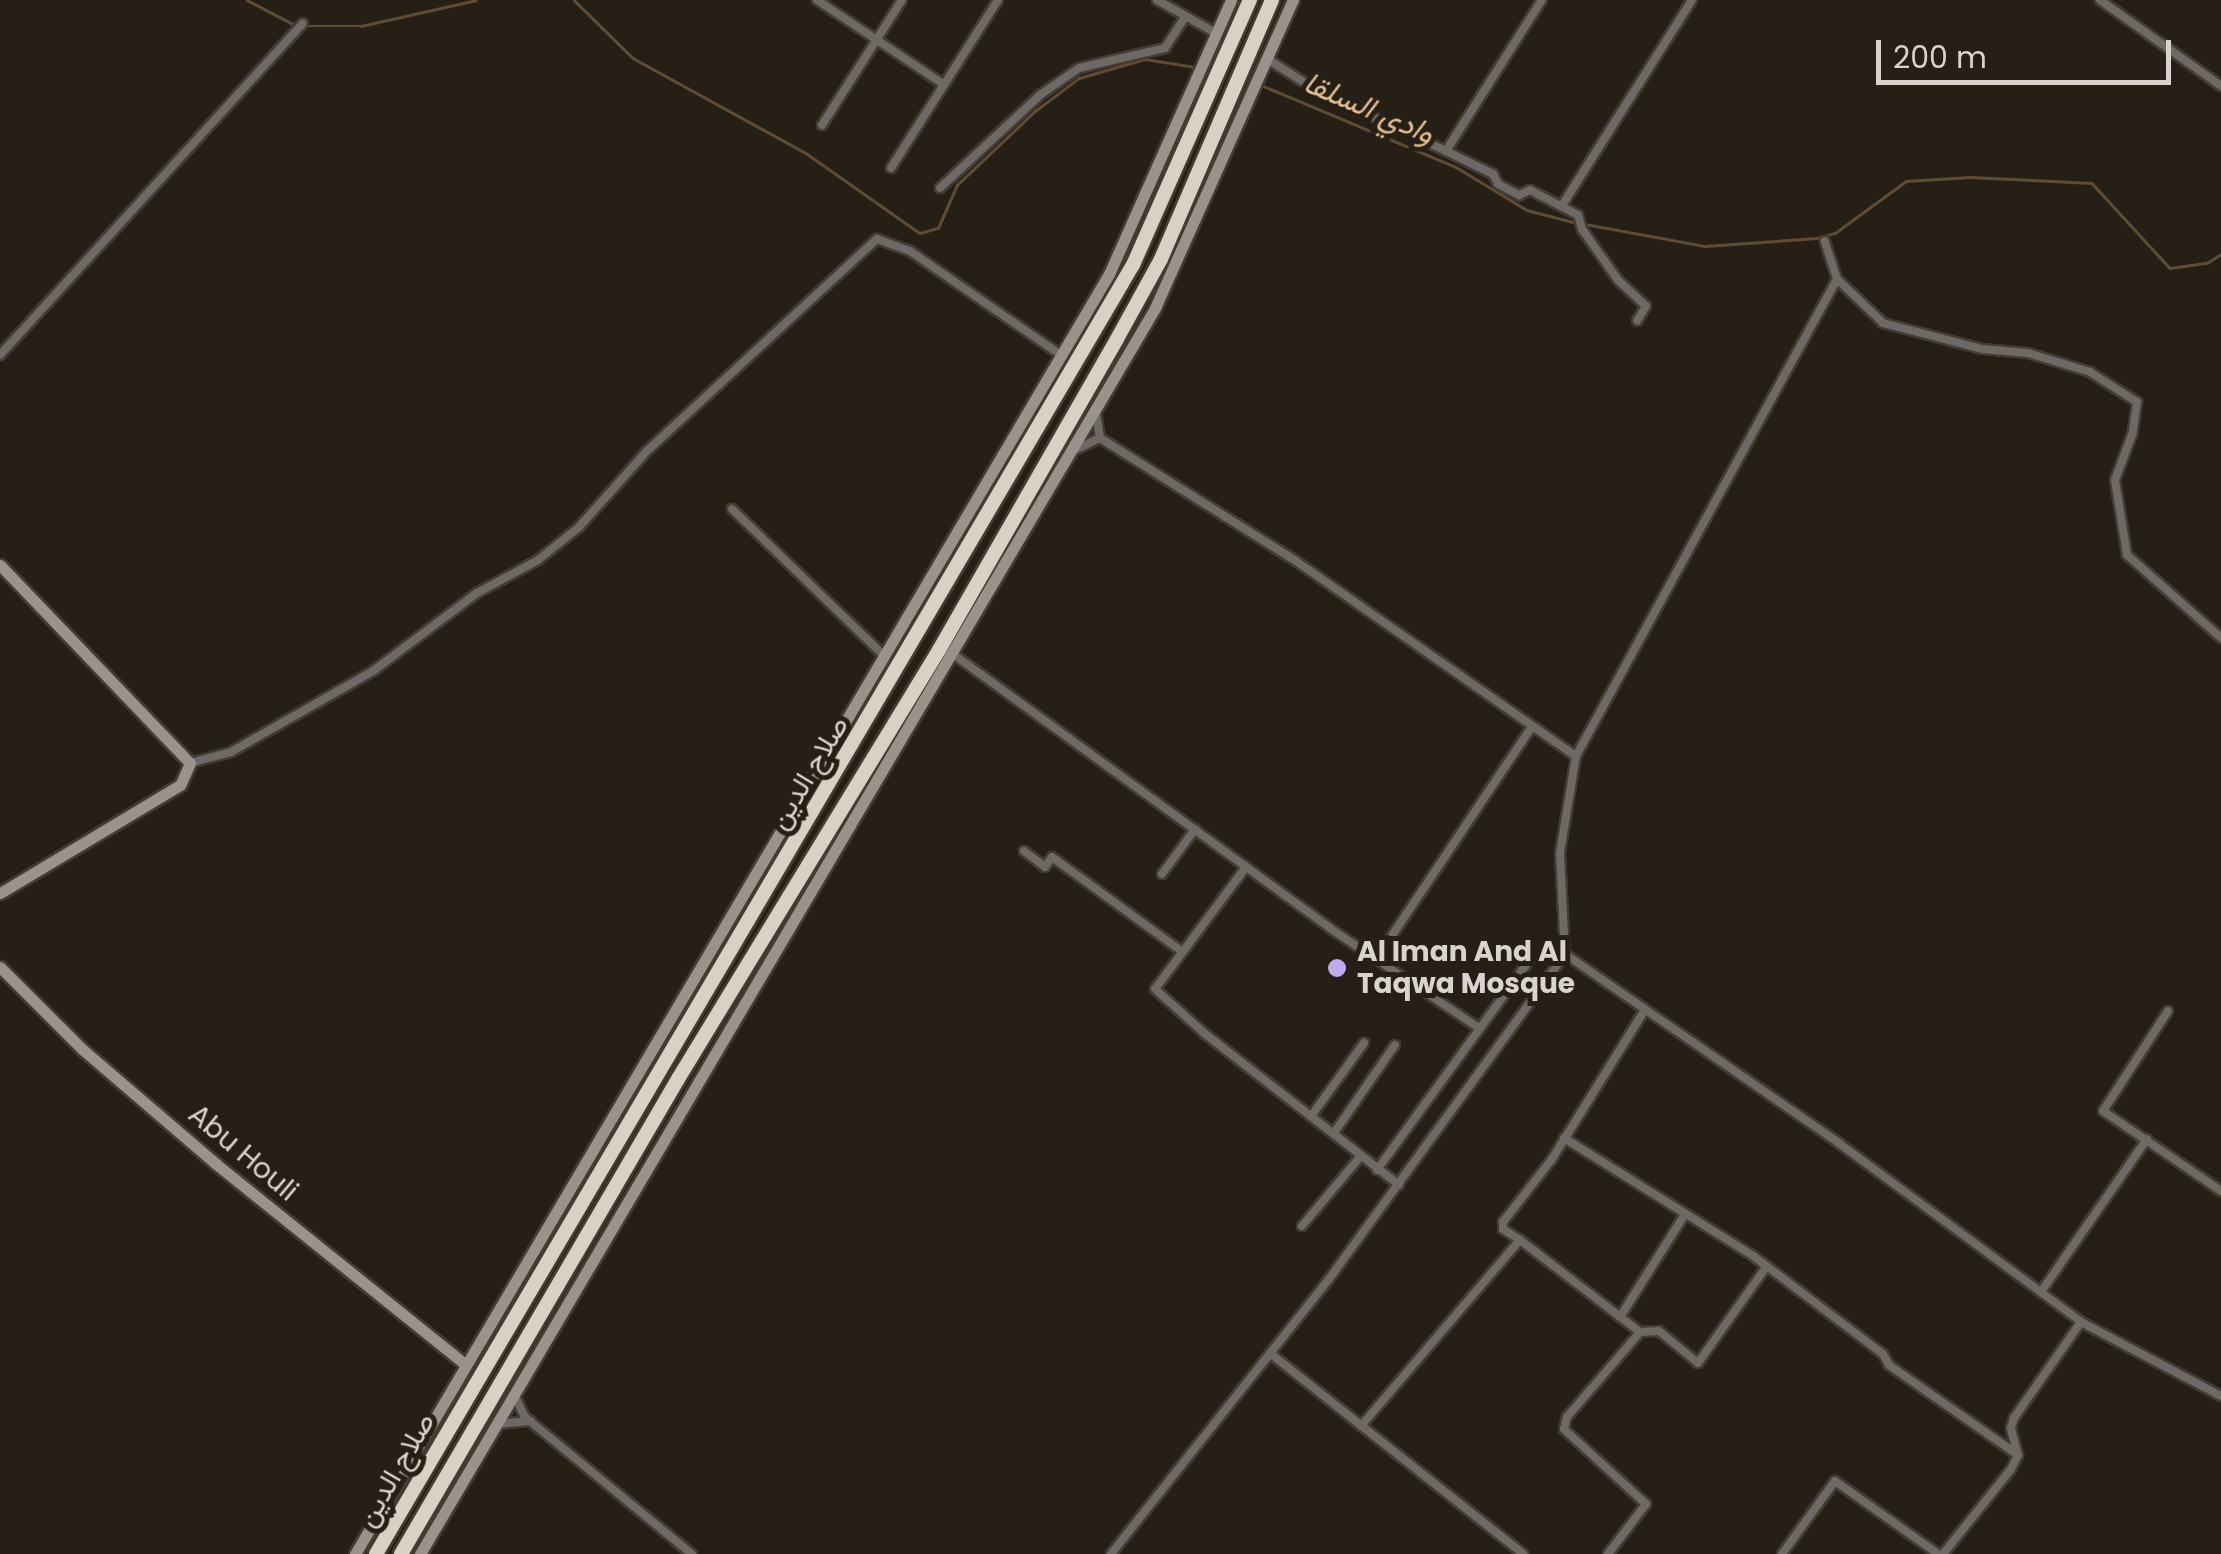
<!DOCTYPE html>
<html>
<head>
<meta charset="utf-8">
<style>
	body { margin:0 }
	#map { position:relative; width:2221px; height:1554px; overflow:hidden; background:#261f16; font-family:Poppins,Vazirmatn,sans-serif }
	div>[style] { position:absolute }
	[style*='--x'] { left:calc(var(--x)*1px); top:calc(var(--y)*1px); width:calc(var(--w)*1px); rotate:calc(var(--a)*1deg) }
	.stream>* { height:2.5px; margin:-1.25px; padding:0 1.25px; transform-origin:1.25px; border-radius:1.25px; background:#5e4c35 }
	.roads { filter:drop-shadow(2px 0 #433c33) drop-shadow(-2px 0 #433c33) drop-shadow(0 2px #433c33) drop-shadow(0 -2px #433c33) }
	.street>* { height:8px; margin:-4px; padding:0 4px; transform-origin:4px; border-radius:4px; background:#6d6964 }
	.secondary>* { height:11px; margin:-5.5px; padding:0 5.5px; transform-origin:5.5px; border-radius:5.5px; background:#99938b }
	.highway>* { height:14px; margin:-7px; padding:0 7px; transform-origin:7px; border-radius:7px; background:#dad0c4 }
	.dots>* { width:28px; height:28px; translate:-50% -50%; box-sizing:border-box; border:5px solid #261f16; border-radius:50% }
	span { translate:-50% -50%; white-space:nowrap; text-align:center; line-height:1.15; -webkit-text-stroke:10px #261f16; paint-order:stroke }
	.street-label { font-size:28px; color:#d9d4ce }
	.poi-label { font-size:28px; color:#d9d4ce; font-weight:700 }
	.left { translate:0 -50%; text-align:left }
	.water-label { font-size:30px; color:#e3be91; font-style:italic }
	.scale { position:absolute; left:1876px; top:40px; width:295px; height:45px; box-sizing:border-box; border:5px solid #d9d4ce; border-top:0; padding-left:12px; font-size:30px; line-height:35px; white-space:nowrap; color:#d9d4ce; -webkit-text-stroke:8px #261f16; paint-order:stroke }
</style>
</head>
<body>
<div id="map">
	<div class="stream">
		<div style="--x:247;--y:0;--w:56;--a:27.5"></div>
		<div style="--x:574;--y:0;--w:83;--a:44.5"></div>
		<div style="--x:633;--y:58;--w:197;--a:28.8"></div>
		<div style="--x:806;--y:153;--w:139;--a:35.1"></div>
		<div style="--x:920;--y:233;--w:19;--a:-16"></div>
		<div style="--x:938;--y:228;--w:47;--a:-66.2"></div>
		<div style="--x:957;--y:185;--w:108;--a:-43.5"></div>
		<div style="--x:1035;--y:111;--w:55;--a:-36.9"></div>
		<div style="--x:1079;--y:78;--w:69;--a:-16.1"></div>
		<div style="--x:1145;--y:59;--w:51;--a:9.1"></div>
		<div style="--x:305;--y:26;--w:56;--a:0"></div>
		<div style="--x:361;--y:26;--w:118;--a:-12.7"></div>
		<div style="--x:1261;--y:85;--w:212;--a:22.8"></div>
		<div style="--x:1456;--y:167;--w:83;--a:31.2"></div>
		<div style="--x:1527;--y:210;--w:52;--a:14.6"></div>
		<div style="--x:1585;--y:224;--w:122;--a:10.4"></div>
		<div style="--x:1705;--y:246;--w:112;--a:-4.1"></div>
		<div style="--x:1817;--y:238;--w:19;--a:-16"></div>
		<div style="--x:1835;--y:233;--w:88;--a:-36.2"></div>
		<div style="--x:1906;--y:181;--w:64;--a:-3.6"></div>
		<div style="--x:1970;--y:177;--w:122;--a:2.8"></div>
		<div style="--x:2092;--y:183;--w:115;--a:47.5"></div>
		<div style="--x:2170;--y:268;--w:37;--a:-8"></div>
		<div style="--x:2207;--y:263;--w:17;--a:-33"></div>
	</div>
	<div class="roads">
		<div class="street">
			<div style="--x:817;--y:0;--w:151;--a:33.7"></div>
			<div style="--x:1157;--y:0;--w:68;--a:29.2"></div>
			<div style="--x:2100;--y:0;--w:148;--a:35.4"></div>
			<div style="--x:1267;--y:59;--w:60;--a:32.1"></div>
			<div style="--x:1318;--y:91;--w:141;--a:25.1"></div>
			<div style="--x:1446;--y:151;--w:179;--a:-57.6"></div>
			<div style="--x:822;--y:125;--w:148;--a:-57.4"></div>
			<div style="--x:1446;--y:151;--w:52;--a:26.1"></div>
			<div style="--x:1493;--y:174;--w:11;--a:63"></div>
			<div style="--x:1498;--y:184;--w:24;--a:28"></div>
			<div style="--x:1519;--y:195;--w:12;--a:-24"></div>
			<div style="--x:1530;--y:190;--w:54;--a:27.5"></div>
			<div style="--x:1578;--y:215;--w:15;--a:74"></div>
			<div style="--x:1582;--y:229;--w:62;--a:54.8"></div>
			<div style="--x:1618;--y:280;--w:38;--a:43"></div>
			<div style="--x:1646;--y:306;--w:17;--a:121"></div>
			<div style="--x:891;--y:168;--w:199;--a:-57.5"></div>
			<div style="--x:940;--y:188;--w:137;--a:-42.9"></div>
			<div style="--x:1040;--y:95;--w:47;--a:-34.7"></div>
			<div style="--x:1079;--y:68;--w:88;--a:-13.1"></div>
			<div style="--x:1165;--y:48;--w:35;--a:-57"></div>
			<div style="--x:1563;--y:204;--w:241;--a:-57.7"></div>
			<div style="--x:1837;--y:279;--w:64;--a:43.7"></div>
			<div style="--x:1883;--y:323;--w:102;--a:14.7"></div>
			<div style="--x:1982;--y:349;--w:46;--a:5"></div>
			<div style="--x:2028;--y:353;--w:65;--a:17"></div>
			<div style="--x:2090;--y:372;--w:56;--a:32.6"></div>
			<div style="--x:2137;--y:402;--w:30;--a:98"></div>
			<div style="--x:2133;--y:432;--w:51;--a:110.6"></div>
			<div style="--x:2115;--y:480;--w:76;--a:80.9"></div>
			<div style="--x:2127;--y:555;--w:125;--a:41.4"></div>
			<div style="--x:0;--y:355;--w:449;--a:-47.6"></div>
			<div style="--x:1096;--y:413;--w:25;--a:81"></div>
			<div style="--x:1100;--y:438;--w:231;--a:32.1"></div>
			<div style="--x:1296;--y:561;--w:341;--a:34.9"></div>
			<div style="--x:1576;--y:756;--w:98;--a:99.4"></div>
			<div style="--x:1560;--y:853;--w:101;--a:87.2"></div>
			<div style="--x:1565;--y:954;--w:334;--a:34.6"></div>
			<div style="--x:1840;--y:1144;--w:300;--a:36.4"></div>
			<div style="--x:2081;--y:1322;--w:158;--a:27.9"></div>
			<div style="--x:1073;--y:451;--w:30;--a:-26"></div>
			<div style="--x:732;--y:509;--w:213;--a:44"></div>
			<div style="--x:953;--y:654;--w:467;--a:36"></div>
			<div style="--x:1331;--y:929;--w:178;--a:33.8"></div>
			<div style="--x:1576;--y:756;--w:544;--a:-61.31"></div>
			<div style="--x:1837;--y:279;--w:40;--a:-108"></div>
			<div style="--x:190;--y:763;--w:42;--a:-15"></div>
			<div style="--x:231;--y:752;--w:163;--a:-29.7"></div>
			<div style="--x:373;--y:671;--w:130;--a:-36.9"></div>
			<div style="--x:477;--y:593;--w:69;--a:-28.4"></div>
			<div style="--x:538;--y:560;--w:53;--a:-38.8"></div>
			<div style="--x:579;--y:527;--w:102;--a:-48.2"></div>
			<div style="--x:647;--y:451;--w:313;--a:-42.7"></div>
			<div style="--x:877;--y:239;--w:35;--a:20"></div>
			<div style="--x:910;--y:251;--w:185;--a:34.6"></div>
			<div style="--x:1024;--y:851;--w:26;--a:37"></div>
			<div style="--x:1045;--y:867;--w:12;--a:-55"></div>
			<div style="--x:1052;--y:857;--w:158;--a:36"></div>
			<div style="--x:1246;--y:867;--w:152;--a:126.7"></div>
			<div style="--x:1155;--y:989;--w:66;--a:41.9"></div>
			<div style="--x:1204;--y:1033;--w:247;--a:37.9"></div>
			<div style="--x:1162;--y:874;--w:56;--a:-53.7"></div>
			<div style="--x:1377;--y:958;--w:277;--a:-56.2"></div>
			<div style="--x:2168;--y:1011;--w:119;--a:123"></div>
			<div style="--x:2103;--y:1111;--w:143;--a:34.1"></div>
			<div style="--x:1312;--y:1115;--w:89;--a:-54.2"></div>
			<div style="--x:1334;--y:1133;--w:107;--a:-55.3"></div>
			<div style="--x:1564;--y:1138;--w:221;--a:31.9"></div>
			<div style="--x:1752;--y:1255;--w:164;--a:37.1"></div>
			<div style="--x:1883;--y:1354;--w:13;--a:61"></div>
			<div style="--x:1889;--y:1365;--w:157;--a:34.9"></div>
			<div style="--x:1377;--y:1170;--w:253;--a:-54"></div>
			<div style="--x:1302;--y:1226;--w:90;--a:-50"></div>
			<div style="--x:1520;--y:1240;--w:151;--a:37.5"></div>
			<div style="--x:1640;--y:1332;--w:19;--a:-3"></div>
			<div style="--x:1659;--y:1331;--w:50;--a:39.4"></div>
			<div style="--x:1698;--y:1363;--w:119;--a:-54.6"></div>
			<div style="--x:2041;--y:1292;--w:186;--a:-55.3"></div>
			<div style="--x:1620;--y:1317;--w:122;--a:-57.7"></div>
			<div style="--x:1271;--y:1354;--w:322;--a:38.4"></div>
			<div style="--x:515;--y:1396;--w:23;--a:65"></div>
			<div style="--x:525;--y:1417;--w:216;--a:39.4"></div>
			<div style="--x:496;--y:1424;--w:35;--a:-5"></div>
			<div style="--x:1361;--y:1426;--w:245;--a:-49.5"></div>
			<div style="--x:1520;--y:1240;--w:20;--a:-147"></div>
			<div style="--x:1503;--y:1229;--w:7;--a:-90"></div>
			<div style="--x:1503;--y:1222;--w:80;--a:-52.1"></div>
			<div style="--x:1552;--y:1159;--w:174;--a:-58.1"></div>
			<div style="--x:1111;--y:1554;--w:351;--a:-51.6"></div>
			<div style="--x:1329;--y:1279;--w:402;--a:-54"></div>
			<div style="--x:1608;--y:1554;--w:63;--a:-52.8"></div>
			<div style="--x:1646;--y:1504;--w:111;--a:-137.6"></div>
			<div style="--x:1564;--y:1429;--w:12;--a:-76"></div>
			<div style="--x:1567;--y:1417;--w:112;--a:-49.3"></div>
			<div style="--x:1782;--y:1554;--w:90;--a:-54"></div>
			<div style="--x:1835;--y:1481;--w:126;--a:35.3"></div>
			<div style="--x:1943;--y:1554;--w:109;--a:-51.3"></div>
			<div style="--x:2011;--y:1469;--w:16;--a:-63"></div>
			<div style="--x:2018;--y:1455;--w:28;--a:-105"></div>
			<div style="--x:2011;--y:1428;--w:10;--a:-73"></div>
			<div style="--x:2014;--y:1418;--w:117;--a:-55.1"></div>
		</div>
		<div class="secondary">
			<div style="--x:0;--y:565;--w:274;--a:46.2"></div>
			<div style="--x:190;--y:763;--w:24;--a:114"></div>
			<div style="--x:180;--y:785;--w:210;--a:149"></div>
			<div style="--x:0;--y:967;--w:116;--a:45"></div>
			<div style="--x:82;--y:1049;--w:177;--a:40.6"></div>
			<div style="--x:216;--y:1164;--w:319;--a:38.8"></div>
			<div style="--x:355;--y:1554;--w:1486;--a:-59.5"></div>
			<div style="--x:1109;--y:274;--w:300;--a:-66"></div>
			<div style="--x:420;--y:1554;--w:1447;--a:-59.46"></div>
			<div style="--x:1155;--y:308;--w:338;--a:-65.9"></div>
		</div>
		<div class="highway">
			<div style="--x:376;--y:1554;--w:1495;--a:-59.58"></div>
			<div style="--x:1133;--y:265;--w:290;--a:-66.2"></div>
			<div style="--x:401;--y:1554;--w:550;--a:-59.75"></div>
			<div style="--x:678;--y:1079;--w:502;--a:-58.68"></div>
			<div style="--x:939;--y:650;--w:358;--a:-60.2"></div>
			<div style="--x:1117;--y:339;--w:91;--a:-61.2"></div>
			<div style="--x:1161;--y:259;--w:282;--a:-66.8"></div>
		</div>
	</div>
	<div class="dots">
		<div style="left:1337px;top:968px;background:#c0a8f3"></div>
	</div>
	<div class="street-label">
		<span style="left:809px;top:773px;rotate:-59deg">صلاح الدين</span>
		<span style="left:243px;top:1153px;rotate:40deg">Abu Houli</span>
		<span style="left:396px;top:1470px;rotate:-60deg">صلاح الدين</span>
	</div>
	<div class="poi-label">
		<span class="left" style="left:1357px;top:968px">Al Iman And Al<br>Taqwa Mosque</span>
	</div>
	<div class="water-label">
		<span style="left:1369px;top:108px;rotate:23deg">وادي السلقا</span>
	</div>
	<div class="scale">200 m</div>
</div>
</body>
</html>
